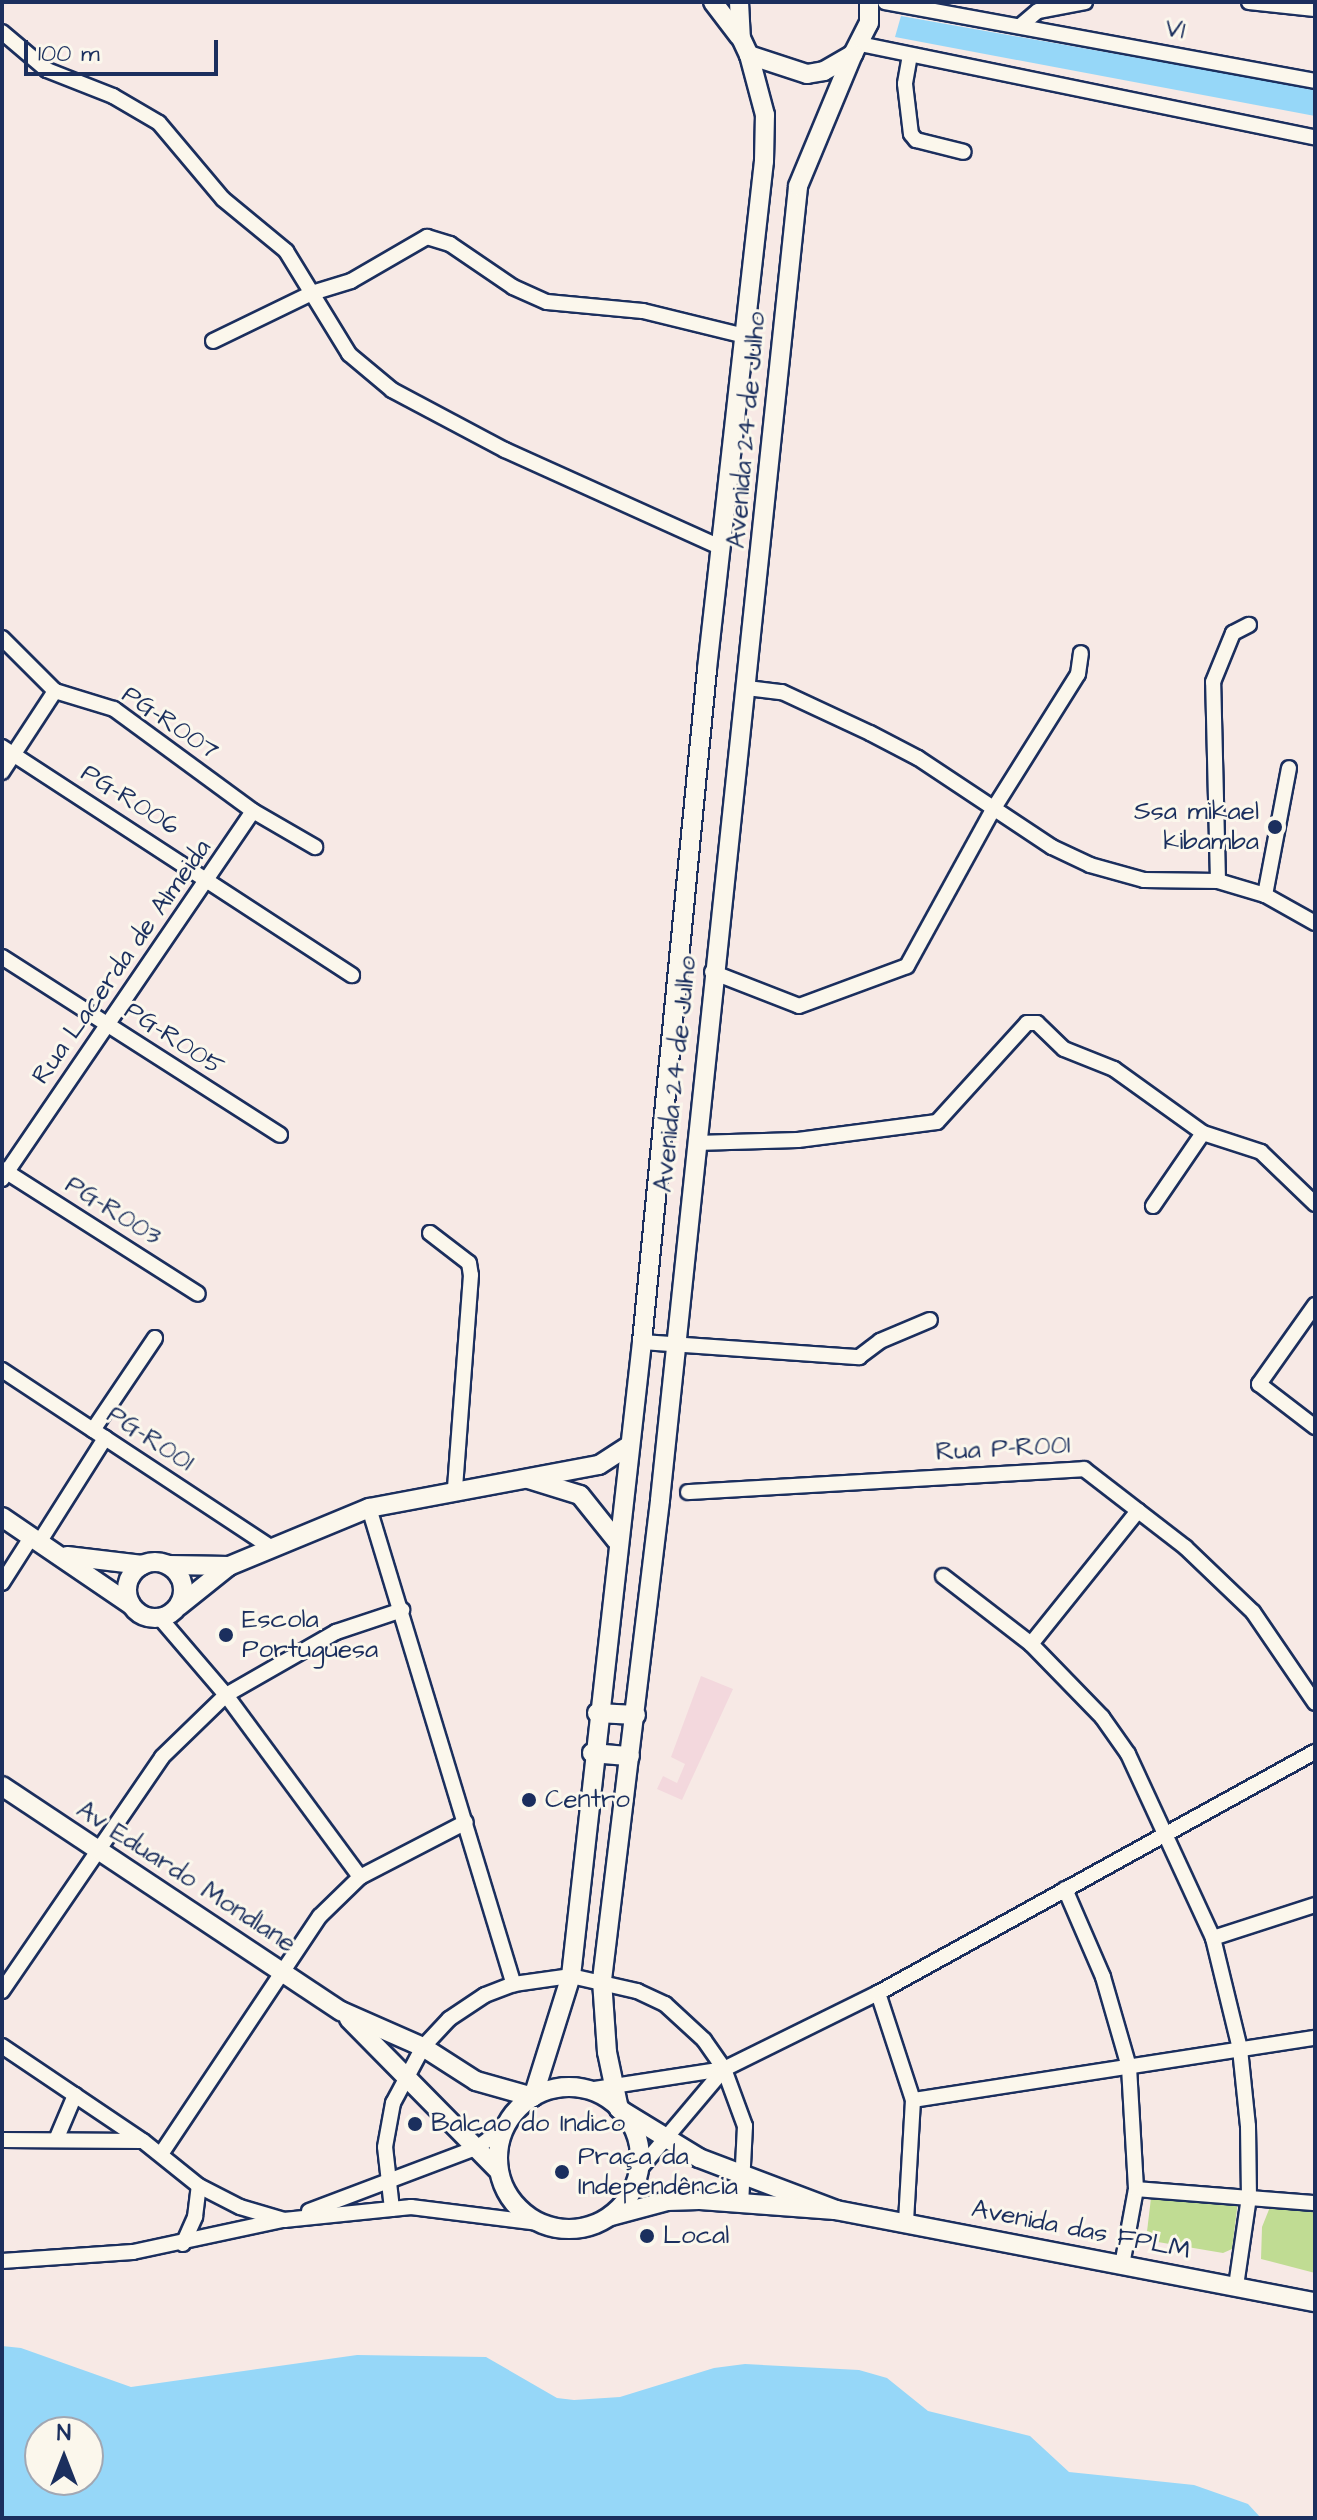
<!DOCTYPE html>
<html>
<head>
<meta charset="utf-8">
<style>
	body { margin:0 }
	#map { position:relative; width:1317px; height:2520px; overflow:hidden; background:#f7e9e5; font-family:"Architects Daughter",sans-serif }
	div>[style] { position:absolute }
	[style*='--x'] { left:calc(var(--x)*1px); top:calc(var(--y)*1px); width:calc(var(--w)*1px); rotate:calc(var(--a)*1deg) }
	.built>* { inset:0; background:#f3d8dd }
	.green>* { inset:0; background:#c0dc93 }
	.water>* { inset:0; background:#96d7f8 }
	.roads { filter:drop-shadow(2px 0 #1b2f5e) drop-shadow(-2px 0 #1b2f5e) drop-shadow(0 2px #1b2f5e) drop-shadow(0 -2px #1b2f5e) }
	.minor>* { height:14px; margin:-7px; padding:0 7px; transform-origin:7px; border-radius:7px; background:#fbf7ec }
	.tertiary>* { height:18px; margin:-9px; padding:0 9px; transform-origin:9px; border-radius:9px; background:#fbf7ec }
	.tertiary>.ring { margin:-9px; padding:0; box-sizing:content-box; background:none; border:18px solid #fbf7ec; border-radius:50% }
	.dots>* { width:22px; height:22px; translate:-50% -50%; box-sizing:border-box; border:4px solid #fbf7ec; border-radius:50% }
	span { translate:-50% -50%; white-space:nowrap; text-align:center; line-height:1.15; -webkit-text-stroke:6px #fbf7ec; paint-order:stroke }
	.street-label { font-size:26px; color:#1b2f5e }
	.poi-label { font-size:26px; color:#1b2f5e }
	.right { translate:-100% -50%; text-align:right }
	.left { translate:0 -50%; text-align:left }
	.frame { position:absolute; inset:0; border:4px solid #1b2f5e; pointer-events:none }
	.north { position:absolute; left:24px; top:2416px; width:80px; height:80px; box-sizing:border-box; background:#fbf7ec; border:2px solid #a1a7b3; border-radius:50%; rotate:0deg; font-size:22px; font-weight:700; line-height:32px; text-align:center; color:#1b2f5e }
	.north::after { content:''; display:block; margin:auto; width:28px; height:36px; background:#1b2f5e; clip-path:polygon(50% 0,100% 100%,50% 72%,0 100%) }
	.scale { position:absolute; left:24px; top:40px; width:194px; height:36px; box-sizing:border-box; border:4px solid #1b2f5e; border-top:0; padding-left:10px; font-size:24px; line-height:28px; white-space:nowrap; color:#1b2f5e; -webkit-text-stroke:6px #fbf7ec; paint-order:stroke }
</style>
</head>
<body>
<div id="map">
	<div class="built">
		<div style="clip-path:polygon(701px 1676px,733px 1689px,682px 1800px,657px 1789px,663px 1776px,677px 1783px,685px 1764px,671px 1757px)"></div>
	</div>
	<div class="green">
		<div style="clip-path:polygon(1164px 2195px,1238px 2201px,1232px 2249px,1223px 2253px,1146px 2240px,1151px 2198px)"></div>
		<div style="clip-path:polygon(1270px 2207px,1315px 2207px,1315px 2273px,1261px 2259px,1262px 2227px)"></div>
	</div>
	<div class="water">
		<div style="clip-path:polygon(901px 16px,1315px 89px,1315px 116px,895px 37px)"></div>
		<div style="clip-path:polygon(evenodd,2px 2346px,21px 2348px,131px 2387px,357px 2355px,486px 2357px,557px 2398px,574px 2400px,620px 2397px,714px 2368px,745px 2364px,859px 2370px,887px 2378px,928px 2411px,1030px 2436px,1069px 2472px,1194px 2485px,1248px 2504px,1261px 2518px,2px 2518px,2px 2346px,88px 2432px,88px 2480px,40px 2480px,40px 2432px,88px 2432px)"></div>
	</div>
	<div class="roads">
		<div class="minor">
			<div style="--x:885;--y:2;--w:437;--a:10.4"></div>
			<div style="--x:1249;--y:2;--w:66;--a:6.1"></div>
			<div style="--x:1020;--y:26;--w:23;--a:-40"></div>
			<div style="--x:1038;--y:11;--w:48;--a:-10.8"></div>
			<div style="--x:2;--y:32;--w:59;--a:40.2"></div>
			<div style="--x:47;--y:70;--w:71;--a:21.5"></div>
			<div style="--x:113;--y:96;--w:53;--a:30.4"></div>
			<div style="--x:159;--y:123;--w:99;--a:49.9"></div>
			<div style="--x:223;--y:199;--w:82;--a:39.5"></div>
			<div style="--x:286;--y:251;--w:121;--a:58.5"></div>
			<div style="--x:349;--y:354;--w:56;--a:39.9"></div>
			<div style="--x:392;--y:390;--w:128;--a:28"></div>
			<div style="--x:505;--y:450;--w:236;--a:24.3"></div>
			<div style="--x:860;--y:44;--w:464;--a:11.6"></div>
			<div style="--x:910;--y:55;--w:29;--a:100"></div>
			<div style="--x:905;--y:84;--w:50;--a:83.2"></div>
			<div style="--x:911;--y:134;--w:8;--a:50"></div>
			<div style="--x:916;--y:140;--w:49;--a:14"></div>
			<div style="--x:213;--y:341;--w:110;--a:-25.9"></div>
			<div style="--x:312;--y:293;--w:41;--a:-17.1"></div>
			<div style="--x:351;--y:281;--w:88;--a:-30.1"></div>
			<div style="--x:427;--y:237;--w:24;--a:17"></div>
			<div style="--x:450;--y:244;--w:76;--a:34.3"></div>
			<div style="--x:513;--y:287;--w:37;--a:24"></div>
			<div style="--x:547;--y:302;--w:96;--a:5.4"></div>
			<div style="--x:643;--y:311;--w:105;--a:13.8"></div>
			<div style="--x:2;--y:638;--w:75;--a:45"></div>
			<div style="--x:55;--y:691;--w:62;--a:17"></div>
			<div style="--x:114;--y:709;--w:172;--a:36.3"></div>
			<div style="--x:253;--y:811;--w:72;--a:30.1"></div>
			<div style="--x:747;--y:688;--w:35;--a:7"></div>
			<div style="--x:782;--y:692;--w:97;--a:25"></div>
			<div style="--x:870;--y:733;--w:54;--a:27.5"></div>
			<div style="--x:918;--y:758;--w:161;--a:33.6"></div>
			<div style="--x:1052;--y:847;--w:42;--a:25.3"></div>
			<div style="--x:1090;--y:865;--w:56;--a:15.5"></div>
			<div style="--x:1144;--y:880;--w:74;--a:0.8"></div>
			<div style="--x:1218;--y:881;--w:49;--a:16.6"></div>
			<div style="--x:1265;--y:895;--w:57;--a:29.2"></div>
			<div style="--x:2;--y:747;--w:418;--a:33.1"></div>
			<div style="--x:2;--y:772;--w:97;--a:-56.8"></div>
			<div style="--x:1218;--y:881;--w:199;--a:-91.4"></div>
			<div style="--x:1213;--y:682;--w:53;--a:-67.8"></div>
			<div style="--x:1233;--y:633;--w:18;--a:-27"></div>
			<div style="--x:1265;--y:895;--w:129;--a:-79.3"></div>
			<div style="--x:2;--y:957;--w:330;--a:32.6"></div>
			<div style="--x:712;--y:972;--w:93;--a:21.3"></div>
			<div style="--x:799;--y:1006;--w:115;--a:-20.3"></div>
			<div style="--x:907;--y:966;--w:180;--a:-61.2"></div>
			<div style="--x:994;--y:808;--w:158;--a:-57.9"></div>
			<div style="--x:1078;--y:674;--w:21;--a:-82"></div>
			<div style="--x:696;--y:1143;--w:102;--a:-1.7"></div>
			<div style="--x:798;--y:1140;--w:140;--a:-7.4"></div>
			<div style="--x:937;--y:1122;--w:134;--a:-47.7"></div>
			<div style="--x:1027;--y:1023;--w:10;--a:0"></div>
			<div style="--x:1037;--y:1023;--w:37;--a:44"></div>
			<div style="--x:1064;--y:1049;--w:54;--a:21.8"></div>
			<div style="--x:1114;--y:1069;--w:110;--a:35.7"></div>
			<div style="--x:1203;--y:1133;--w:61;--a:18.1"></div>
			<div style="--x:1261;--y:1152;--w:75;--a:43.9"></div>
			<div style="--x:2;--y:1169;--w:232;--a:32.5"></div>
			<div style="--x:2;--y:1179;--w:445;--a:-55.7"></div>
			<div style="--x:1153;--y:1206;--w:88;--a:-55.6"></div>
			<div style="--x:430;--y:1233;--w:49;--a:37.6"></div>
			<div style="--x:469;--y:1263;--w:12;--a:81"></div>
			<div style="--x:471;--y:1275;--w:214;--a:94.3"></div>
			<div style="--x:1315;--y:1305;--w:97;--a:125.3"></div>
			<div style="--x:1259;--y:1384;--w:71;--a:37.5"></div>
			<div style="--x:642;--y:1342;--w:218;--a:4"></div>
			<div style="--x:859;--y:1357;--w:26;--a:-37"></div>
			<div style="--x:880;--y:1341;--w:54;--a:-22.8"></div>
			<div style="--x:2;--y:1370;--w:323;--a:33.4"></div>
			<div style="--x:93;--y:1430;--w:111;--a:-56"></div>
			<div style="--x:688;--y:1492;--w:397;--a:-3.3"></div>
			<div style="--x:1084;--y:1469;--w:128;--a:37.7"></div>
			<div style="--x:1185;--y:1547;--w:94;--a:43.7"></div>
			<div style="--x:1253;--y:1612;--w:110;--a:55.7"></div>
			<div style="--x:369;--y:1508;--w:498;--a:73.1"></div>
			<div style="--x:40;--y:1541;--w:122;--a:-57.7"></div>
			<div style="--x:943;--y:1576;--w:111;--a:37.7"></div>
			<div style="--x:1031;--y:1644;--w:102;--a:45.8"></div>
			<div style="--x:1102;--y:1717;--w:45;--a:54.9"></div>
			<div style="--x:1128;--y:1754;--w:203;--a:65.2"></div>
			<div style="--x:1213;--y:1938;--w:114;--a:76.3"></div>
			<div style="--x:1240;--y:2049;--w:77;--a:84.1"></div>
			<div style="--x:1248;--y:2126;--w:71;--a:89.2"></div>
			<div style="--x:1249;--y:2197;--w:90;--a:98.3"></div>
			<div style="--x:2;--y:1583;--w:56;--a:-57.4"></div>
			<div style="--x:160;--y:1618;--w:101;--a:49.4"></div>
			<div style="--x:226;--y:1695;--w:226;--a:53.6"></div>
			<div style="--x:1031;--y:1644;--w:171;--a:-51.2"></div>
			<div style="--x:1065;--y:1889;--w:96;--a:66.6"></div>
			<div style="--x:1103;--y:1977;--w:94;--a:73.9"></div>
			<div style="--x:1129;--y:2067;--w:122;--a:86.7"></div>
			<div style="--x:1136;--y:2189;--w:77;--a:100.4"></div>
			<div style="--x:1213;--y:1938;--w:107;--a:-17.9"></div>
			<div style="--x:2;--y:1991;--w:283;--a:-55.6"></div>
			<div style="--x:162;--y:1757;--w:89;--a:-44.1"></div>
			<div style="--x:226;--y:1695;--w:127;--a:-29.8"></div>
			<div style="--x:336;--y:1632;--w:70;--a:-18.4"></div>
			<div style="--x:878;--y:1993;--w:113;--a:71.9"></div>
			<div style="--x:913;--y:2100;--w:123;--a:93.3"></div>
			<div style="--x:2;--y:2046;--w:170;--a:34"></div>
			<div style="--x:143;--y:2141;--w:72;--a:38.8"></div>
			<div style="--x:199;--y:2186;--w:46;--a:27.1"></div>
			<div style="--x:240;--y:2207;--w:46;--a:16.5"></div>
			<div style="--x:284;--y:2220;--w:128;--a:-5.8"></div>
			<div style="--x:411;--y:2207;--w:129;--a:7.1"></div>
			<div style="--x:587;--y:2090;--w:139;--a:-8.7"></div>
			<div style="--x:724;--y:2069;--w:172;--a:-26.3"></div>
			<div style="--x:878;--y:1993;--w:499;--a:-28.9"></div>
			<div style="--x:913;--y:2100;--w:407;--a:-8.8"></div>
			<div style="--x:2;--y:2140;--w:140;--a:0.4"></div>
			<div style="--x:56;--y:2140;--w:49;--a:-67.1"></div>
			<div style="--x:161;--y:2154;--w:286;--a:-56.3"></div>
			<div style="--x:320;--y:1916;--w:56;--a:-44.3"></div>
			<div style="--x:360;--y:1877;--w:119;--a:-27.4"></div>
			<div style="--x:639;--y:2170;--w:132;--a:-49.9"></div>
			<div style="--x:1136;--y:2189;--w:180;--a:4.5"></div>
			<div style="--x:392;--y:2209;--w:62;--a:-96.4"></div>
			<div style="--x:385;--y:2147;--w:45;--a:-79.7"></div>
			<div style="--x:393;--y:2103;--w:64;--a:-61.8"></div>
			<div style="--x:423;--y:2047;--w:38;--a:-47"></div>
			<div style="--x:449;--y:2019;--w:43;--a:-33.7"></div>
			<div style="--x:485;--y:1995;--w:31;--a:-21"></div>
			<div style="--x:514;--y:1984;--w:58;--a:-8"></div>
			<div style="--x:571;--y:1976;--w:68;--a:12.8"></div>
			<div style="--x:637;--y:1991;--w:31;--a:25"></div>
			<div style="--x:665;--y:2004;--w:53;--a:42.7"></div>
			<div style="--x:704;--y:2040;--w:35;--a:55"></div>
			<div style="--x:724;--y:2069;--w:61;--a:69.8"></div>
			<div style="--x:745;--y:2126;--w:78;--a:92.9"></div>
			<div style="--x:309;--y:2211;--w:181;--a:-20.7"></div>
			<div style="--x:478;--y:2147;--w:34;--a:-37"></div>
			<div style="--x:183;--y:2244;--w:30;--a:-66"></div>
			<div style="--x:195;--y:2217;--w:31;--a:-83"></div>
			<div style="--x:2;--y:2261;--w:131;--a:-3.9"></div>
			<div style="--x:133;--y:2252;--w:152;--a:-12.1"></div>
		</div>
		<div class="tertiary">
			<div style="--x:713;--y:2;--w:43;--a:52.6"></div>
			<div style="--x:739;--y:2;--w:36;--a:87"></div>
			<div style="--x:741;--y:38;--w:19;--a:65"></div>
			<div style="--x:749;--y:55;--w:61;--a:18.1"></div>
			<div style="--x:807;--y:74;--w:17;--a:-10"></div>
			<div style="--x:824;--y:71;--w:34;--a:-30"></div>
			<div style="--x:853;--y:54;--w:35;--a:-63"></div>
			<div style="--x:869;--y:23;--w:21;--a:-90"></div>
			<div style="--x:528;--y:1479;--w:54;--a:17.1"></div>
			<div style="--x:580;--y:1495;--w:58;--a:51.3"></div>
			<div style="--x:2;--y:1517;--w:156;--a:34.3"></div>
			<div style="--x:67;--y:1556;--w:76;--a:6.8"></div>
			<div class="ring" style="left:127px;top:1562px;width:38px;height:38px"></div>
			<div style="--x:169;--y:1565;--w:60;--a:1"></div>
			<div style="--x:179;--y:1606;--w:64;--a:-38.7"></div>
			<div style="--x:229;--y:1566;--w:152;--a:-22.5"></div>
			<div style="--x:369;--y:1508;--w:234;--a:-10.6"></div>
			<div style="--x:599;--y:1465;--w:35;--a:-33"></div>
			<div style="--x:597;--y:1713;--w:39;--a:3"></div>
			<div style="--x:592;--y:1753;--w:38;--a:5"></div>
			<div style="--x:2;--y:1786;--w:407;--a:33.6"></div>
			<div style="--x:341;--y:2011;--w:90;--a:23.7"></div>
			<div style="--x:423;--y:2047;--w:63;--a:32.7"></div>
			<div style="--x:476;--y:2081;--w:59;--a:15.7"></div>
			<div style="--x:533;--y:2097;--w:127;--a:-72.6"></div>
			<div style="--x:571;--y:1976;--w:638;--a:-83.61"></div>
			<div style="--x:642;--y:1342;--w:676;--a:-84.48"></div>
			<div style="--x:707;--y:669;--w:511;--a:-83.6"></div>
			<div style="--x:764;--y:161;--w:46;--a:-88.8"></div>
			<div style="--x:765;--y:115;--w:62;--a:-104.9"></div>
			<div style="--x:349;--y:2019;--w:212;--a:45.4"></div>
			<div class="ring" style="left:498px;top:2087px;width:124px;height:124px"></div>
			<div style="--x:836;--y:2210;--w:147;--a:-159.2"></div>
			<div style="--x:699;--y:2158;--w:94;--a:-148.5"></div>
			<div style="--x:619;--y:2109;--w:58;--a:-101.9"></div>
			<div style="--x:607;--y:2052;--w:72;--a:-94"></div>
			<div style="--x:602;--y:1980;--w:483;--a:-83.1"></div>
			<div style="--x:660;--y:1500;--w:1321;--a:-84"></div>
			<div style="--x:798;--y:186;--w:143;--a:-67.4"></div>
			<div style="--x:611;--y:2216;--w:58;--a:-15"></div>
			<div style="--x:667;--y:2201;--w:32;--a:-2"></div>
			<div style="--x:699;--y:2200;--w:137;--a:4.2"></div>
			<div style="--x:836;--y:2210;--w:488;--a:10.9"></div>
		</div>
	</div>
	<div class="dots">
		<div style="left:1275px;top:827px;background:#1b2f5e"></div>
		<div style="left:226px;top:1635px;background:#1b2f5e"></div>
		<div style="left:529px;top:1800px;background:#1b2f5e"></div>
		<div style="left:415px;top:2124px;background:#1b2f5e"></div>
		<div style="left:562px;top:2172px;background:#1b2f5e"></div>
		<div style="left:647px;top:2236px;background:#1b2f5e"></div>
	</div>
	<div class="street-label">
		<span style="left:1175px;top:30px;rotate:11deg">V1</span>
		<span style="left:747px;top:430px;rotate:-85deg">Avenida 24 de Julho</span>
		<span style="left:170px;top:723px;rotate:34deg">PG-R007</span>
		<span style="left:130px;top:800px;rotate:32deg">PG-R006</span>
		<span style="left:122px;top:962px;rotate:-55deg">Rua Lacerda de Almeida</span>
		<span style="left:174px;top:1039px;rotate:33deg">PG-R005</span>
		<span style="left:676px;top:1074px;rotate:-84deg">Avenida 24 de Julho</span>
		<span style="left:113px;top:1211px;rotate:32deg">PG-R003</span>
		<span style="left:150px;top:1439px;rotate:33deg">PG-R001</span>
		<span style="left:1003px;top:1449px;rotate:-3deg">Rua P-R001</span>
		<span style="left:186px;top:1877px;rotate:33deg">Av Eduardo Mondlane</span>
		<span style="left:1081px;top:2230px;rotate:11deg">Avenida das FPLM</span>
	</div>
	<div class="poi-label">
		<span class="right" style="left:1259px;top:827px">Ssa mikael<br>kibamba</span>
		<span class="left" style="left:242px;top:1635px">Escola<br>Portuguesa</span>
		<span class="left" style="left:545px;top:1800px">Centro</span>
		<span class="left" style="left:431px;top:2124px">Balcao do Indico</span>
		<span class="left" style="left:578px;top:2172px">Praça da<br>Independência</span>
		<span class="left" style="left:663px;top:2236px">Local</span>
	</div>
	<div class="frame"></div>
	<div class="north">N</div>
	<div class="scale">100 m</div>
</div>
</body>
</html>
